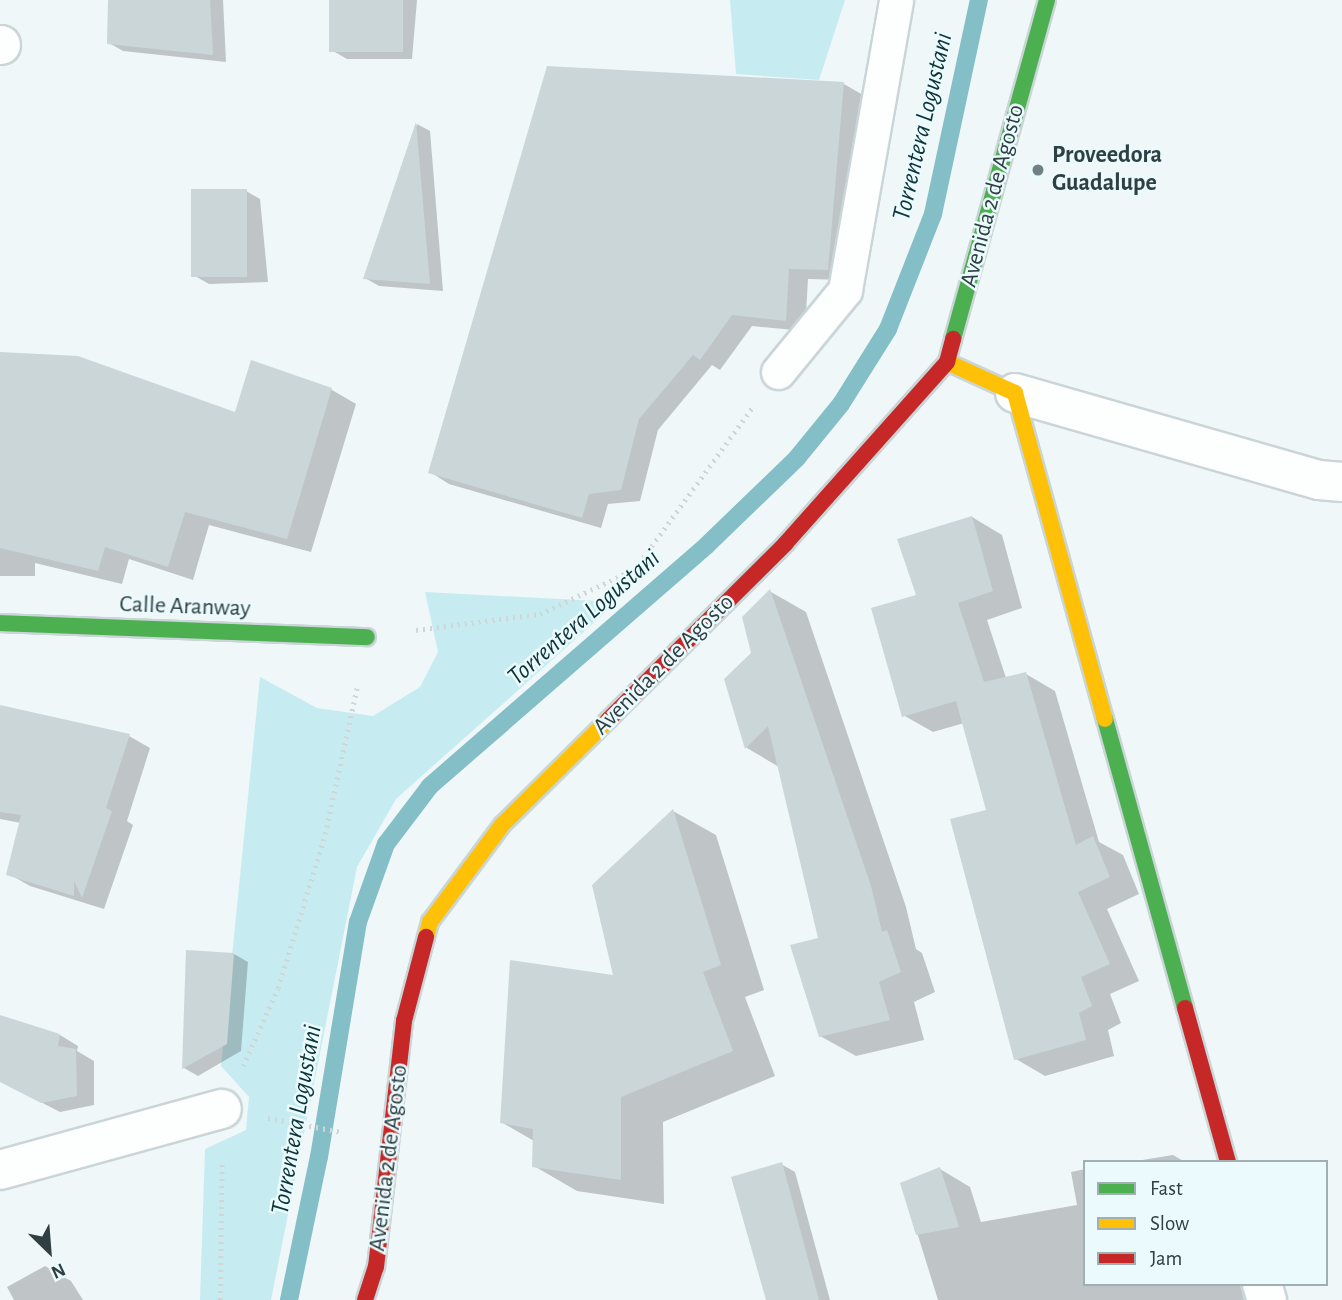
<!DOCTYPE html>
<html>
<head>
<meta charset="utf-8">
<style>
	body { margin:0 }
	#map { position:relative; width:1342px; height:1300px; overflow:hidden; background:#eff7f8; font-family:"Alegreya Sans",sans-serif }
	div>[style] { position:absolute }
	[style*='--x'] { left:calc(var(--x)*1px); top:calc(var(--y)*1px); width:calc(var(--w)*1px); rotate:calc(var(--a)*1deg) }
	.green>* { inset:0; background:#c6ecf1 }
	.shadow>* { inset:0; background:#0003 }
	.stream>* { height:18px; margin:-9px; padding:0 9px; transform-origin:9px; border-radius:9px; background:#84bfc7 }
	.building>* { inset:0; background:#cbd6d8; transform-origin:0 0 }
	.path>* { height:4.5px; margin-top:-2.25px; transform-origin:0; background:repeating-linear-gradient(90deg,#d0d5d6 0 2px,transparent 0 7px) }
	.roads { filter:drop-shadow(2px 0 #cad5d7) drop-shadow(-2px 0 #cad5d7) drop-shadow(0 2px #cad5d7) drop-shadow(0 -2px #cad5d7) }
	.lane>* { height:33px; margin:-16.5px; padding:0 16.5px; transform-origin:16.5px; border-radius:16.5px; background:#fdfefe }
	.street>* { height:38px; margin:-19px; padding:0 19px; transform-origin:19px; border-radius:19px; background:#fdfefe }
	.fast>* { height:16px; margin:-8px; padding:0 8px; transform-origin:8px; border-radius:8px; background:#4caf50 }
	.slow>* { height:16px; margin:-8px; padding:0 8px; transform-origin:8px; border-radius:8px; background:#ffc107 }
	.jam>* { height:16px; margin:-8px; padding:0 8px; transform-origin:8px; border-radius:8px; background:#c62828 }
	.dots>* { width:19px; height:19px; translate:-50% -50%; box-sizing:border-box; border:4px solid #ebfafc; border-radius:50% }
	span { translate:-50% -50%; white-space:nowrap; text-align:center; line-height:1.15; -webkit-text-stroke:5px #ebfafc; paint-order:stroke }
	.poi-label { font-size:24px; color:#304042; font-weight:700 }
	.left { translate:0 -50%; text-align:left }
	.street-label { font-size:24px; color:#304042 }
	.water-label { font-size:26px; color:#0c3439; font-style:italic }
	.legend { position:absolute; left:1083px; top:1160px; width:245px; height:126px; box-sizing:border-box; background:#ebfafc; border:2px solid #a0b0b2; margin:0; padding:9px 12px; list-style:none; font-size:21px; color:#304042 }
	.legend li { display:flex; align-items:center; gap:14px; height:35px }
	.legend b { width:35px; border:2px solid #a0b0b2 }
	.north { position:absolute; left:14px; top:1216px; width:70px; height:70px; -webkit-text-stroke:5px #ebfafc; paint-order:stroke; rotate:155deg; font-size:19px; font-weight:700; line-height:28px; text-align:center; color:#304042 }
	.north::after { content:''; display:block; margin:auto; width:24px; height:32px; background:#304042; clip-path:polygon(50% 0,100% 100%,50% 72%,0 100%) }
</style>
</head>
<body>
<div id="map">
	<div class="green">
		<div style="clip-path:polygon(730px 0,845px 0,819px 80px,736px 74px)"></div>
		<div style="clip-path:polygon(425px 592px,617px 602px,396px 799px,357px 867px,271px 1300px,200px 1300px,205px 1149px,246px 1130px,249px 1097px,221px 1066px,260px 677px,317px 708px,373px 716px,420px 687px,438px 652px)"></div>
	</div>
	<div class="shadow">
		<div style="clip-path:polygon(110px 0,223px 0,226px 62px,123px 51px,109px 43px)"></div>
		<div style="clip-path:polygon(331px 0,417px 0,412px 59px,347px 59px,333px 51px)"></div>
		<div style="clip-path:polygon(844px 84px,863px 95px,847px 280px,808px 279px,805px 331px,752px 326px,720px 370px,712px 365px,658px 430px,640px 501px,608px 504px,601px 528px,449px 484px,430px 472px)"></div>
		<div style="clip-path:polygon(417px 124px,430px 131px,443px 291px,379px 286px,365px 278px)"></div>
		<div style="clip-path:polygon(246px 191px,260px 199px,268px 282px,209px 284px,195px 276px)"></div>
		<div style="clip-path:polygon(0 354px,236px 414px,252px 362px,332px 390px,356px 404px,311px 552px,209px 525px,193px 580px,129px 559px,122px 584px,35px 563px,35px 576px,0 576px)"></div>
		<div style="clip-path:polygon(972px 517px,1002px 535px,1022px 608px,987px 620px,1006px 678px,1026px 674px,1055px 691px,1099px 842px,1123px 855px,1139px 894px,1107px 909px,1139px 981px,1110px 994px,1121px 1023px,1108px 1030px,1114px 1056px,1045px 1076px,1016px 1059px,988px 811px,964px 723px,933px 732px,903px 715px,918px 596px)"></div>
		<div style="clip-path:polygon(771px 592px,806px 612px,906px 907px,916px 949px,922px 953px,935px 992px,914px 1002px,924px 1040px,856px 1056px,820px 1036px,820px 939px,779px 767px,747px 748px,726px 680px,752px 654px)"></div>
		<div style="clip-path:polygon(0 707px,129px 736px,150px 748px,127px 821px,133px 825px,104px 909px,30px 886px,9px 874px,21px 823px,0 819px)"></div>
		<div style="clip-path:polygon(673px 811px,716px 835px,764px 990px,745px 997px,775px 1076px,663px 1122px,664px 1204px,577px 1191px,534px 1166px,534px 1141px,501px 1122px,615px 977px)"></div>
		<div style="clip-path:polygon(187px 952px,234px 954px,248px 962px,241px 1051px,198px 1076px,184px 1068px)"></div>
		<div style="clip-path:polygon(0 1035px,60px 1035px,78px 1046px,77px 1051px,94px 1061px,94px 1105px,60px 1112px,0 1081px)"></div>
		<div style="clip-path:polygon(1173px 1155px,1185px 1162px,1130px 1162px)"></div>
		<div style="clip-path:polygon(781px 1164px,795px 1172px,830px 1300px,767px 1300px)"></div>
		<div style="clip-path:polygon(940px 1169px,970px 1187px,981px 1222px,1077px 1205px,1071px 1172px,1085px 1169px,1085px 1284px,1240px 1284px,1244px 1300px,938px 1300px,902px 1184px)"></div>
		<div style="clip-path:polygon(45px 1266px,71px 1281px,83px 1300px,14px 1300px,7px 1287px)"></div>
	</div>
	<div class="stream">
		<div style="--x:289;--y:1300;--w:146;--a:-78.2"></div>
		<div style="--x:319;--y:1157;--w:238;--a:-80.6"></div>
		<div style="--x:358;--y:922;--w:83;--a:-70.3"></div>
		<div style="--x:386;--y:844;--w:73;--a:-52.8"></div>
		<div style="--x:430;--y:786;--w:367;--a:-41"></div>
		<div style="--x:707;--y:545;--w:125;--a:-44"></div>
		<div style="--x:797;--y:458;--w:70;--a:-50.8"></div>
		<div style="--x:841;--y:404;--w:89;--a:-57.9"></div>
		<div style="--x:888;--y:329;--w:123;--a:-68.6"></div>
		<div style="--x:933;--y:214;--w:219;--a:-77.9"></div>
	</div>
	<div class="building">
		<div style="clip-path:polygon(108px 0,210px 0,213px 55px,107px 44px)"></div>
		<div style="left:329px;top:0;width:74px;height:52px"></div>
		<div style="clip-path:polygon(547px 66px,844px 82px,828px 270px,789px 269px,786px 321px,732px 315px,700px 360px,693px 355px,639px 419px,621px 490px,589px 494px,582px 518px,428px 473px)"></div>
		<div style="clip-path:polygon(416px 122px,430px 284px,363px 279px)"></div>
		<div style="left:191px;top:189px;width:56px;height:88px"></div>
		<div style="clip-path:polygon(0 352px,78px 356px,235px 412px,251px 360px,332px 388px,287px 539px,185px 512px,168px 567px,105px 547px,98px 571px,0 548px)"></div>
		<div style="clip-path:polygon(972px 516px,993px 591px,958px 603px,984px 682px,1026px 672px,1076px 845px,1093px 836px,1110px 877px,1078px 892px,1110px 964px,1081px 977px,1092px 1006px,1079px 1013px,1086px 1040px,1014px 1060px,950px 819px,986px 810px,956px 701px,902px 717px,871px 608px,916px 595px,897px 539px)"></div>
		<div style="clip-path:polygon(770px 589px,871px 886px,882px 932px,887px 930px,901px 972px,879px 982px,890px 1020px,819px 1037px,790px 945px,818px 938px,768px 726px,745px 749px,724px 679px,751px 653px,742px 617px)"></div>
		<div style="clip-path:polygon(0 705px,130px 734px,106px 808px,112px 811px,82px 898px,74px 881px,74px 896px,6px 875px,21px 815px,0 812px)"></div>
		<div style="clip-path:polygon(673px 809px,721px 965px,703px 972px,733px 1051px,621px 1097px,621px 1180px,532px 1167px,533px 1129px,500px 1123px,510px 960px,613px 975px,592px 885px)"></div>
		<div style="clip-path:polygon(186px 950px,234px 953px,227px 1044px,182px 1069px)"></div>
		<div style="clip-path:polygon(0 1015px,60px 1034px,58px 1046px,76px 1049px,77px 1096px,41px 1103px,0 1082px)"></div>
		<div style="clip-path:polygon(782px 1162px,819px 1300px,766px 1300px,731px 1177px)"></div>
		<div style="clip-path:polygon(940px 1167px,959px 1227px,916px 1235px,900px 1183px)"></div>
	</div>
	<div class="path">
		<div style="--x:416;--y:630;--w:125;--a:-7.4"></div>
		<div style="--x:540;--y:614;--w:105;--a:-25.3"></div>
		<div style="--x:635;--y:569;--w:199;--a:-54"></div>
		<div style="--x:243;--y:1066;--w:85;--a:-65.8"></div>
		<div style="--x:278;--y:988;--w:161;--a:-73"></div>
		<div style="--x:325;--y:834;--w:150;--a:-77.7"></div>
		<div style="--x:268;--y:1118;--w:75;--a:10.7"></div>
		<div style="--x:220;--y:1300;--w:139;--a:-89.2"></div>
	</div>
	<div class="roads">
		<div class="lane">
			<div style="--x:778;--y:372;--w:106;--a:-50.7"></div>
			<div style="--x:845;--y:290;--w:294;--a:-80"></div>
		</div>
		<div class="street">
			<div style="--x:0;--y:45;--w:1;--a:0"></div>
			<div style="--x:1015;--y:393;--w:316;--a:16"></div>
			<div style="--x:1319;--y:480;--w:23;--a:5"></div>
			<div style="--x:0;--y:1170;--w:230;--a:-15.4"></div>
			<div style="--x:1262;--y:1284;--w:17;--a:73"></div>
		</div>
		<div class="fast">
			<div style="--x:953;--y:339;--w:352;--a:-74.5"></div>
			<div style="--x:0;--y:623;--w:367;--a:2.2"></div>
			<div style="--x:1105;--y:719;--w:300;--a:74.5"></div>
		</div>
		<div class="slow">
			<div style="--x:947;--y:362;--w:75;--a:24.5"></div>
			<div style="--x:1015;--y:393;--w:338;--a:74.6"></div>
			<div style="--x:426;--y:937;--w:16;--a:-75"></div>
			<div style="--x:430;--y:922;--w:121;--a:-53.4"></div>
			<div style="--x:502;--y:825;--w:149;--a:-44.7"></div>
		</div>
		<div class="jam">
			<div style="--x:608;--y:720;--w:250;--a:-44.8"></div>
			<div style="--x:785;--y:544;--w:244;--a:-48.3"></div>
			<div style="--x:947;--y:362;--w:24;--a:-75"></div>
			<div style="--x:1185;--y:1008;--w:160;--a:74.4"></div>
			<div style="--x:365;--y:1300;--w:35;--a:-72"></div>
			<div style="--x:376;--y:1267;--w:248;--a:-83.5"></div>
			<div style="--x:404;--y:1021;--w:87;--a:-75.3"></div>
		</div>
	</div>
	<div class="dots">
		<div style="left:1038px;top:170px;background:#738082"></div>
	</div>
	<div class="poi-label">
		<span class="left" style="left:1052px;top:170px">Proveedora<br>Guadalupe</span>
	</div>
	<div class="street-label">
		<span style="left:993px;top:196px;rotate:-75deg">Avenida 2 de Agosto</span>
		<span style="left:185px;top:607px;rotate:2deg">Calle Aranway</span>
		<span style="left:664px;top:665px;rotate:-45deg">Avenida 2 de Agosto</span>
		<span style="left:389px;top:1158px;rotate:-83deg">Avenida 2 de Agosto</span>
	</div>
	<div class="water-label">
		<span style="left:923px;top:127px;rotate:-77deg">Torrentera Logustani</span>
		<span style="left:584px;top:618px;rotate:-41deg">Torrentera Logustani</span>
		<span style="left:297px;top:1120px;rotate:-80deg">Torrentera Logustani</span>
	</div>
	<ul class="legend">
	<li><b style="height:9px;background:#4caf50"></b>Fast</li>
	<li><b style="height:9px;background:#ffc107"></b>Slow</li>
	<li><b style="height:9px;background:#c62828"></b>Jam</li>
	</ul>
	<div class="north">N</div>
</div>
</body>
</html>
